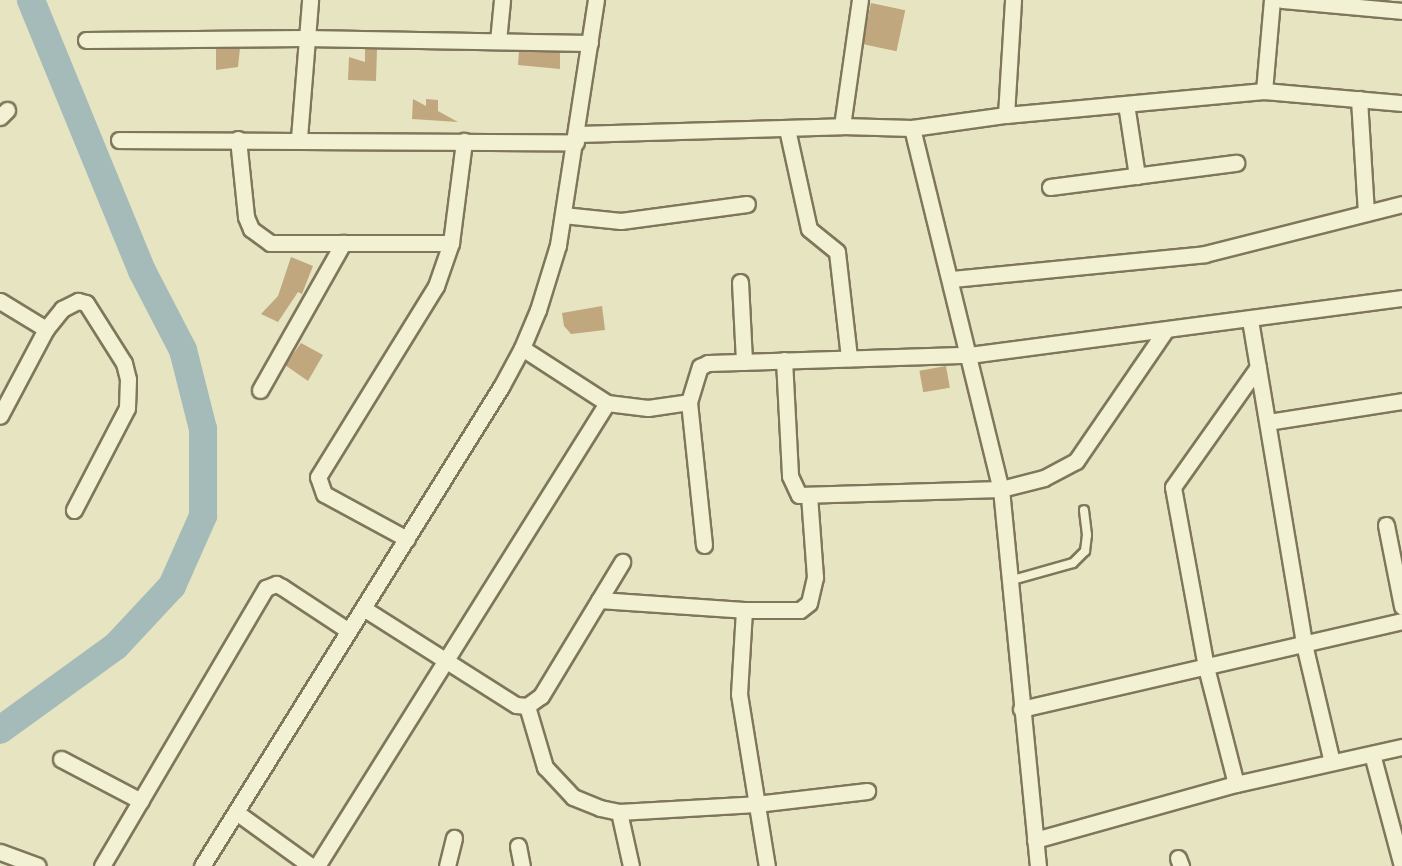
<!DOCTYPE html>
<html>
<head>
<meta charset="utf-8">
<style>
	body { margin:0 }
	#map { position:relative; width:1402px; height:866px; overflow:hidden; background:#e7e4c2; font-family:"IBM Plex Serif",serif }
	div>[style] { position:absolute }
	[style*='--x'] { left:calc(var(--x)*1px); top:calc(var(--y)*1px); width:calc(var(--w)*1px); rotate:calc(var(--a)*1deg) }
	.river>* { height:28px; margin:-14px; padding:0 14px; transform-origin:14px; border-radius:14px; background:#a4bbb9 }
	.building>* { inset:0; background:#c1a77d; transform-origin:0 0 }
	.roads { filter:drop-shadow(2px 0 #7f765c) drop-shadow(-2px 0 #7f765c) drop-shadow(0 2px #7f765c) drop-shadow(0 -2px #7f765c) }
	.service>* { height:8px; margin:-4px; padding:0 4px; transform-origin:4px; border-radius:4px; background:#f3f1d4 }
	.minor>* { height:15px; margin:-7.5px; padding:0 7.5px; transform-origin:7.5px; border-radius:7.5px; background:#f3f1d4 }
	span { translate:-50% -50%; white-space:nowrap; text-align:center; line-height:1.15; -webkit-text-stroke:5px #f0edd1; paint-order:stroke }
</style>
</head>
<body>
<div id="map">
	<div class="river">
		<div style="--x:0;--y:730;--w:143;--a:-35.9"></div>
		<div style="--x:116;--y:646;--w:82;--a:-47"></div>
		<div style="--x:172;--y:586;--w:77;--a:-66.1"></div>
		<div style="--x:203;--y:516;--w:87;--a:-90"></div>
		<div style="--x:203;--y:429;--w:81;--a:-104.2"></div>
		<div style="--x:183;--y:350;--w:89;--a:-117.4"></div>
		<div style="--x:142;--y:271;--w:293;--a:-112.3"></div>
	</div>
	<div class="building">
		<div style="left:871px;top:3px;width:35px;height:42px;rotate:12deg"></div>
		<div style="clip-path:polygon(240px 48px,238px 67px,216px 70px,216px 49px)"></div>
		<div style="clip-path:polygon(365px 49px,377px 49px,376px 81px,348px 80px,349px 57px,365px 62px)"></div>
		<div style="clip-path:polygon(519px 51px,560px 52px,560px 69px,518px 65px)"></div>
		<div style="clip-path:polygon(413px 99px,426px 106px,426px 99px,438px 100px,438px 111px,458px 122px,412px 119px)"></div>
		<div style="clip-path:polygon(291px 257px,313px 266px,302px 294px,298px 292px,278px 322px,261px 314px,278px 296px)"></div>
		<div style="clip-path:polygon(602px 306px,605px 330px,571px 334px,564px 326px,562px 313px)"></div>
		<div style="clip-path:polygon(301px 343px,323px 355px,308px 381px,285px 365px)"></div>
		<div style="left:946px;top:366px;width:22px;height:27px;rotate:80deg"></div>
	</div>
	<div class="roads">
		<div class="service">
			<div style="--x:1009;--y:581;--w:66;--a:-15.7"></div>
			<div style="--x:1073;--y:563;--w:17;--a:-45"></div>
			<div style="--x:1085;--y:551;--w:16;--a:-83"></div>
			<div style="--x:1087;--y:535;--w:25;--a:-97"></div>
		</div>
		<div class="minor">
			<div style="--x:1282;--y:0;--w:121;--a:5.2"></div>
			<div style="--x:86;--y:40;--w:219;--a:-0.5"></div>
			<div style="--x:305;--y:38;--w:285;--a:1"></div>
			<div style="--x:498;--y:41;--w:41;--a:-84.4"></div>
			<div style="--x:1264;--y:91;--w:91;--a:-85"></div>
			<div style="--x:1359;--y:99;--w:114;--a:86.5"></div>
			<div style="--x:1126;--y:104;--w:73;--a:81.3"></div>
			<div style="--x:1006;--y:115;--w:115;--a:-86.5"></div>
			<div style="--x:0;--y:117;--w:10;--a:-45"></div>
			<div style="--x:842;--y:126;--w:127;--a:-81.9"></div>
			<div style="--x:912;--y:128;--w:372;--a:76.2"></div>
			<div style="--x:1001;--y:489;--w:379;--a:84.4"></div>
			<div style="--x:787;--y:129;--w:102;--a:77.6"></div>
			<div style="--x:809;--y:229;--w:36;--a:39"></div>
			<div style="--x:837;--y:252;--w:107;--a:83.5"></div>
			<div style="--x:578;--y:134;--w:264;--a:-1.7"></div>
			<div style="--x:842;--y:126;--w:70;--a:1.6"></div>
			<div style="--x:912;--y:128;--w:95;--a:-7.9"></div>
			<div style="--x:1006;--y:115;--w:259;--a:-5.3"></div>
			<div style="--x:1264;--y:91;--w:139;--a:5"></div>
			<div style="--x:299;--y:138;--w:138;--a:-85.4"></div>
			<div style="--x:238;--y:139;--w:78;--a:84.1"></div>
			<div style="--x:246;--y:217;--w:13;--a:67"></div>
			<div style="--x:251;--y:229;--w:24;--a:36"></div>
			<div style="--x:270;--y:243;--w:181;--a:0"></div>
			<div style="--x:119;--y:140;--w:457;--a:0.3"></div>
			<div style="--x:1050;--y:187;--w:188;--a:-7.4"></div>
			<div style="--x:563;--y:215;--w:58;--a:5.9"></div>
			<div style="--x:621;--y:221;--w:127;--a:-7.7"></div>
			<div style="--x:952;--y:279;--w:254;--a:-5.6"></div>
			<div style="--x:1205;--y:254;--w:203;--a:-14.2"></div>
			<div style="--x:740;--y:282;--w:80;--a:87.1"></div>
			<div style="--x:0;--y:301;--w:54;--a:31.3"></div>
			<div style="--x:46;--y:329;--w:98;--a:117.9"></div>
			<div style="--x:1250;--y:320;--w:328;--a:80.5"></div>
			<div style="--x:1304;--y:644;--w:121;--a:76.7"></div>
			<div style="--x:46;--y:329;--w:26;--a:-51"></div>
			<div style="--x:62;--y:309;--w:18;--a:-27"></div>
			<div style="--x:78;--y:301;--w:8;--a:14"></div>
			<div style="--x:86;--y:303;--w:71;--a:57.7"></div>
			<div style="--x:124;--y:363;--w:16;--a:76"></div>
			<div style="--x:128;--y:379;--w:29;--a:92"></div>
			<div style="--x:127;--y:408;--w:115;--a:117.5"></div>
			<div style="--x:522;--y:348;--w:101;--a:32.9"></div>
			<div style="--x:607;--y:403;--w:41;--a:7"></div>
			<div style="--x:648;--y:408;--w:41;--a:-8.3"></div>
			<div style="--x:784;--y:360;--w:116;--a:87"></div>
			<div style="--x:790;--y:476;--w:21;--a:65"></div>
			<div style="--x:799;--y:495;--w:202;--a:-1.7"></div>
			<div style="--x:1001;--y:489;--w:44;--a:-14.3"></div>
			<div style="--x:1044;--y:478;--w:36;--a:-28"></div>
			<div style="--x:1076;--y:461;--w:158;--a:-55.6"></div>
			<div style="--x:260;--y:390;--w:169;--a:-60.5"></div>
			<div style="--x:1268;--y:422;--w:136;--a:-8.9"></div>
			<div style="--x:1386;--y:525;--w:83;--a:78.8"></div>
			<div style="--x:407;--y:539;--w:94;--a:-151.5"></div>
			<div style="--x:324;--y:494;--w:18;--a:-109"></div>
			<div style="--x:318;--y:477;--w:225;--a:-58.3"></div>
			<div style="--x:436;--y:286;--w:46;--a:-70.8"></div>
			<div style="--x:451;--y:243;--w:103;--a:-82.7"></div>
			<div style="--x:704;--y:545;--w:144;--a:-96"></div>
			<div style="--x:689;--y:402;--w:37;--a:-73"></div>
			<div style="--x:700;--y:367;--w:9;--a:-27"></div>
			<div style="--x:708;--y:363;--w:261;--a:-1.8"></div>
			<div style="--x:969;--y:355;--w:437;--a:-7.5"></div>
			<div style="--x:599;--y:600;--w:145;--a:3.9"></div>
			<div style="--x:744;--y:610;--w:56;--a:0"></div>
			<div style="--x:800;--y:610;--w:11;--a:-38"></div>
			<div style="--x:809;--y:603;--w:27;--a:-77"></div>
			<div style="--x:815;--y:577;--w:81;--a:-94.2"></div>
			<div style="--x:363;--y:608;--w:181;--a:32.4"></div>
			<div style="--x:516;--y:705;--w:11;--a:5"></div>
			<div style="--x:527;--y:706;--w:17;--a:-36"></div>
			<div style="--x:541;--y:696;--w:157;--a:-58.8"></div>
			<div style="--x:744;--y:610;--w:84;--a:93.4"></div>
			<div style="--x:739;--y:694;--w:174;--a:80.8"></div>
			<div style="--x:527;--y:706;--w:64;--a:73.6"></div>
			<div style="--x:545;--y:767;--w:41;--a:47"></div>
			<div style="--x:573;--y:797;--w:29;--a:22"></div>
			<div style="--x:600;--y:808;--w:19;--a:12"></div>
			<div style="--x:619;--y:812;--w:137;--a:-3.3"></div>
			<div style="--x:756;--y:804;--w:112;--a:-6.7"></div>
			<div style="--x:1021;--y:709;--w:391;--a:-13"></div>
			<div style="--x:1372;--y:754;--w:116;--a:75"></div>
			<div style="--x:61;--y:759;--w:90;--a:27.7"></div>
			<div style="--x:1236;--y:784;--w:121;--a:-104.4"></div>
			<div style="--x:1206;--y:667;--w:183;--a:-100.4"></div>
			<div style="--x:1173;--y:487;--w:147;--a:-54.7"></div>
			<div style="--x:236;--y:812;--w:92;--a:35.8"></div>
			<div style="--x:619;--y:812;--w:55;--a:77.5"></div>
			<div style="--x:1035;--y:840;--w:209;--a:-15.6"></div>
			<div style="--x:1236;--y:784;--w:170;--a:-12.6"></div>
			<div style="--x:518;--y:846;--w:20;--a:79"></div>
			<div style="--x:0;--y:852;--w:40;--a:20.2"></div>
			<div style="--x:1178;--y:858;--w:9;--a:69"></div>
			<div style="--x:102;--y:866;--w:323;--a:-59.5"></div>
			<div style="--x:266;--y:588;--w:11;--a:-22"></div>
			<div style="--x:276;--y:584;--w:7;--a:27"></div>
			<div style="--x:282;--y:587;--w:80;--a:33.3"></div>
			<div style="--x:202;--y:866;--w:565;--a:-58.03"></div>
			<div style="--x:501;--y:387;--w:44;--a:-61.7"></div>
			<div style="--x:522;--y:348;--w:41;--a:-67.2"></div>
			<div style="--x:538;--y:310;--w:68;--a:-72.9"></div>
			<div style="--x:558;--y:245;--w:248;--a:-81.2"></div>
			<div style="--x:317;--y:866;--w:546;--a:-57.94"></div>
			<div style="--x:447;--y:866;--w:29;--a:-76"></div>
		</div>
	</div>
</div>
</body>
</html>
